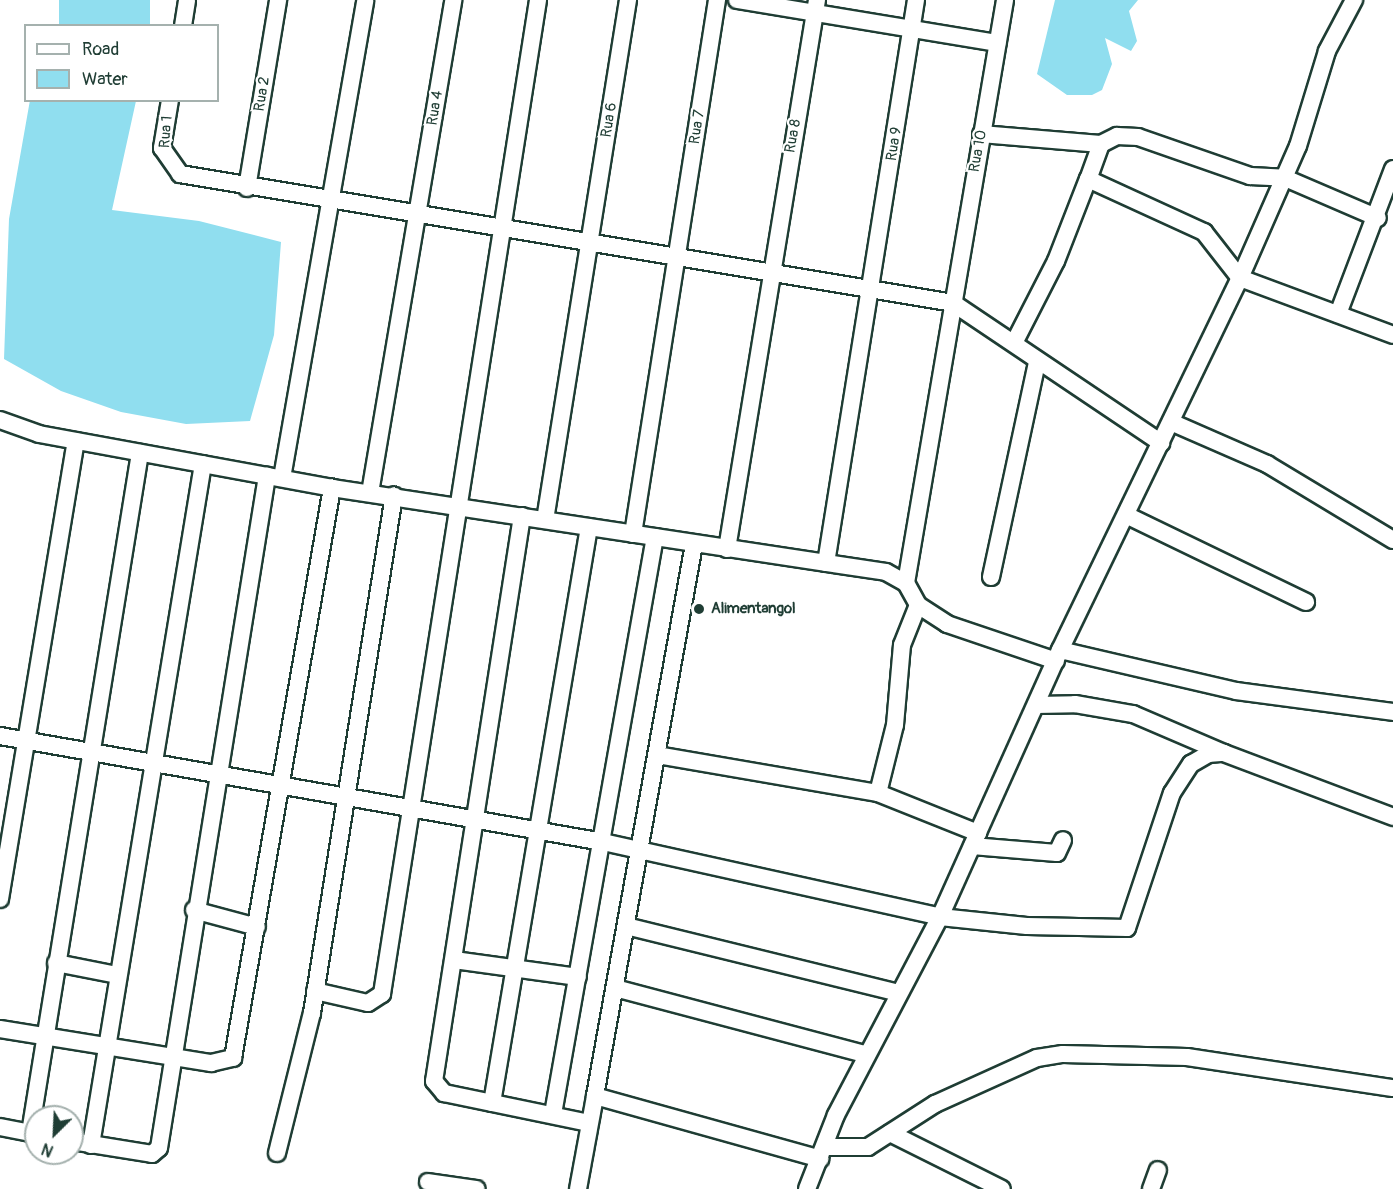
<!DOCTYPE html>
<html>
<head>
<meta charset="utf-8">
<style>
	body { margin:0 }
	#map { position:relative; width:1393px; height:1189px; overflow:hidden; background:#fff; font-family:Pangolin,sans-serif }
	div>[style] { position:absolute }
	[style*='--x'] { left:calc(var(--x)*1px); top:calc(var(--y)*1px); width:calc(var(--w)*1px); rotate:calc(var(--a)*1deg) }
	.water>* { inset:0; background:#90deef; transform-origin:0 0 }
	.roads { filter:drop-shadow(2px 0 #1f3d34) drop-shadow(-2px 0 #1f3d34) drop-shadow(0 2px #1f3d34) drop-shadow(0 -2px #1f3d34) }
	.street>* { height:16px; margin:-8px; padding:0 8px; transform-origin:8px; border-radius:8px; background:#fff }
	.dots>* { width:16px; height:16px; translate:-50% -50%; box-sizing:border-box; border:3px solid #fff; border-radius:50% }
	span { translate:-50% -50%; white-space:nowrap; text-align:center; line-height:1.15; -webkit-text-stroke:4.5px #fff; paint-order:stroke }
	.street-label { font-size:15px; color:#1f3d34 }
	.poi-label { font-size:15px; color:#1f3d34; font-weight:700 }
	.left { translate:0 -50%; text-align:left }
	.legend { position:absolute; left:24px; top:24px; width:195px; height:78px; box-sizing:border-box; background:#fff; border:2px solid #a5b1ae; margin:0; padding:8px 10px; list-style:none; font-size:18px; color:#1f3d34 }
	.legend li { display:flex; align-items:center; gap:12px; height:30px }
	.legend b { width:30px; border:2px solid #a5b1ae }
	.north { position:absolute; left:24px; top:1105px; width:60px; height:60px; box-sizing:border-box; background:#fff; border:2px solid #a5b1ae; border-radius:50%; rotate:204deg; font-size:16px; font-weight:700; line-height:24px; text-align:center; color:#1f3d34 }
	.north::after { content:''; display:block; margin:auto; width:21px; height:27px; background:#1f3d34; clip-path:polygon(50% 0,100% 100%,50% 72%,0 100%) }
</style>
</head>
<body>
<div id="map">
	<div class="water">
		<div style="left:59px;top:0;width:91px;height:26px"></div>
		<div style="clip-path:polygon(1055px 0,1138px 0,1129px 11px,1137px 41px,1131px 51px,1105px 38px,1112px 64px,1102px 90px,1092px 95px,1067px 95px,1037px 74px)"></div>
		<div style="clip-path:polygon(30px 100px,136px 101px,112px 210px,199px 221px,281px 242px,274px 335px,250px 421px,186px 424px,121px 412px,61px 391px,4px 359px,9px 219px)"></div>
	</div>
	<div class="roads">
		<div class="street">
			<div style="--x:737;--y:0;--w:264;--a:9.4"></div>
			<div style="--x:183;--y:26;--w:26;--a:-81"></div>
			<div style="--x:170;--y:100;--w:49;--a:99.5"></div>
			<div style="--x:162;--y:148;--w:32;--a:55"></div>
			<div style="--x:180;--y:174;--w:784;--a:9.47"></div>
			<div style="--x:953;--y:303;--w:251;--a:33.9"></div>
			<div style="--x:981;--y:134;--w:120;--a:4.8"></div>
			<div style="--x:1101;--y:144;--w:18;--a:-27"></div>
			<div style="--x:1117;--y:136;--w:21;--a:3"></div>
			<div style="--x:1138;--y:137;--w:119;--a:19.2"></div>
			<div style="--x:1250;--y:176;--w:35;--a:3"></div>
			<div style="--x:1285;--y:178;--w:101;--a:23.3"></div>
			<div style="--x:1101;--y:144;--w:37;--a:110"></div>
			<div style="--x:1088;--y:179;--w:128;--a:24.6"></div>
			<div style="--x:1204;--y:232;--w:58;--a:52"></div>
			<div style="--x:1240;--y:278;--w:163;--a:20.4"></div>
			<div style="--x:247;--y:188;--w:191;--a:-80.6"></div>
			<div style="--x:1338;--y:314;--w:155;--a:-69.2"></div>
			<div style="--x:1014;--y:343;--w:92;--a:-62.9"></div>
			<div style="--x:1056;--y:261;--w:88;--a:-68.7"></div>
			<div style="--x:0;--y:420;--w:41;--a:19.7"></div>
			<div style="--x:39;--y:434;--w:298;--a:10.4"></div>
			<div style="--x:332;--y:488;--w:560;--a:8.62"></div>
			<div style="--x:886;--y:572;--w:23;--a:29"></div>
			<div style="--x:906;--y:583;--w:25;--a:61"></div>
			<div style="--x:918;--y:605;--w:35;--a:33"></div>
			<div style="--x:947;--y:624;--w:115;--a:18.7"></div>
			<div style="--x:1171;--y:422;--w:105;--a:23.6"></div>
			<div style="--x:1267;--y:464;--w:147;--a:31.1"></div>
			<div style="--x:282;--y:478;--w:485;--a:-80.1"></div>
			<div style="--x:370;--y:493;--w:500;--a:-80.4"></div>
			<div style="--x:1126;--y:515;--w:200;--a:25.8"></div>
			<div style="--x:522;--y:516;--w:572;--a:98.85"></div>
			<div style="--x:434;--y:1081;--w:16;--a:50"></div>
			<div style="--x:444;--y:1093;--w:148;--a:11.7"></div>
			<div style="--x:545;--y:520;--w:527;--a:-80.93"></div>
			<div style="--x:633;--y:534;--w:541;--a:-81.06"></div>
			<div style="--x:694;--y:544;--w:561;--a:100.17"></div>
			<div style="--x:595;--y:1096;--w:234;--a:15.6"></div>
			<div style="--x:727;--y:549;--w:556;--a:-80.69"></div>
			<div style="--x:826;--y:563;--w:570;--a:-80.92"></div>
			<div style="--x:991;--y:577;--w:220;--a:-77.9"></div>
			<div style="--x:906;--y:583;--w:591;--a:-80.36"></div>
			<div style="--x:1060;--y:650;--w:181;--a:13.1"></div>
			<div style="--x:1236;--y:691;--w:158;--a:7.6"></div>
			<div style="--x:1036;--y:705;--w:39;--a:-1"></div>
			<div style="--x:1075;--y:704;--w:59;--a:9.8"></div>
			<div style="--x:1133;--y:714;--w:99;--a:23.2"></div>
			<div style="--x:0;--y:736;--w:612;--a:9.97"></div>
			<div style="--x:603;--y:842;--w:345;--a:12.5"></div>
			<div style="--x:940;--y:917;--w:87;--a:5.9"></div>
			<div style="--x:1027;--y:926;--w:100;--a:1.1"></div>
			<div style="--x:1127;--y:928;--w:142;--a:-71.6"></div>
			<div style="--x:1172;--y:793;--w:35;--a:-57"></div>
			<div style="--x:1191;--y:764;--w:20;--a:-30"></div>
			<div style="--x:1208;--y:754;--w:16;--a:-4"></div>
			<div style="--x:1224;--y:753;--w:181;--a:20.7"></div>
			<div style="--x:657;--y:755;--w:224;--a:9.8"></div>
			<div style="--x:878;--y:793;--w:108;--a:21.8"></div>
			<div style="--x:878;--y:793;--w:70;--a:-76"></div>
			<div style="--x:895;--y:725;--w:80;--a:-85"></div>
			<div style="--x:902;--y:645;--w:43;--a:-68.2"></div>
			<div style="--x:972;--y:846;--w:85;--a:4.7"></div>
			<div style="--x:1057;--y:853;--w:14;--a:-65"></div>
			<div style="--x:0;--y:899;--w:464;--a:-80.6"></div>
			<div style="--x:194;--y:910;--w:65;--a:15.1"></div>
			<div style="--x:626;--y:926;--w:281;--a:13.8"></div>
			<div style="--x:454;--y:960;--w:125;--a:7.8"></div>
			<div style="--x:56;--y:963;--w:62;--a:11.1"></div>
			<div style="--x:615;--y:988;--w:259;--a:14.8"></div>
			<div style="--x:315;--y:991;--w:54;--a:12.8"></div>
			<div style="--x:368;--y:1003;--w:17;--a:-33"></div>
			<div style="--x:382;--y:994;--w:1006;--a:-81.08"></div>
			<div style="--x:0;--y:1029;--w:214;--a:9.2"></div>
			<div style="--x:211;--y:1063;--w:23;--a:-13"></div>
			<div style="--x:233;--y:1058;--w:579;--a:-80.15"></div>
			<div style="--x:492;--y:1103;--w:584;--a:-80.44"></div>
			<div style="--x:553;--y:1114;--w:586;--a:-79.98"></div>
			<div style="--x:0;--y:1127;--w:37;--a:11"></div>
			<div style="--x:30;--y:1133;--w:689;--a:-80.81"></div>
			<div style="--x:890;--y:1133;--w:125;--a:26.6"></div>
			<div style="--x:72;--y:1141;--w:81;--a:9.2"></div>
			<div style="--x:152;--y:1154;--w:9;--a:-41"></div>
			<div style="--x:159;--y:1148;--w:681;--a:-80.87"></div>
			<div style="--x:91;--y:1145;--w:690;--a:-80.66"></div>
			<div style="--x:825;--y:1147;--w:43;--a:0"></div>
			<div style="--x:868;--y:1147;--w:80;--a:-32.7"></div>
			<div style="--x:935;--y:1104;--w:112;--a:-24.3"></div>
			<div style="--x:1037;--y:1058;--w:26;--a:-9"></div>
			<div style="--x:1063;--y:1054;--w:124;--a:1.4"></div>
			<div style="--x:1187;--y:1057;--w:208;--a:8.6"></div>
			<div style="--x:277;--y:1153;--w:144;--a:-76"></div>
			<div style="--x:312;--y:1013;--w:524;--a:-81"></div>
			<div style="--x:428;--y:1182;--w:49;--a:8.3"></div>
			<div style="--x:578;--y:1189;--w:95;--a:-79.6"></div>
			<div style="--x:807;--y:1189;--w:79;--a:-68.6"></div>
			<div style="--x:836;--y:1115;--w:224;--a:-62.3"></div>
			<div style="--x:940;--y:917;--w:293;--a:-65.8"></div>
			<div style="--x:1060;--y:650;--w:413;--a:-64.2"></div>
			<div style="--x:1240;--y:278;--w:144;--a:-66.3"></div>
			<div style="--x:1298;--y:146;--w:99;--a:-73"></div>
			<div style="--x:1327;--y:51;--w:58;--a:-62.1"></div>
			<div style="--x:1151;--y:1189;--w:20;--a:-70"></div>
		</div>
	</div>
	<div class="dots">
		<div style="left:699px;top:609px;background:#1f3d34"></div>
	</div>
	<div class="street-label">
		<span style="left:262px;top:94px;rotate:-81deg">Rua 2</span>
		<span style="left:435px;top:108px;rotate:-81deg">Rua 4</span>
		<span style="left:609px;top:120px;rotate:-81deg">Rua 6</span>
		<span style="left:697px;top:127px;rotate:-81deg">Rua 7</span>
		<span style="left:166px;top:132px;rotate:-85deg">Rua 1</span>
		<span style="left:793px;top:136px;rotate:-80deg">Rua 8</span>
		<span style="left:894px;top:144px;rotate:-81deg">Rua 9</span>
		<span style="left:978px;top:151px;rotate:-80deg">Rua 10</span>
	</div>
	<div class="poi-label">
		<span class="left" style="left:711px;top:609px">Alimentangol</span>
	</div>
	<ul class="legend">
	<li><b style="height:8px;background:#fff"></b>Road</li>
	<li><b style="height:16px;background:#90deef"></b>Water</li>
	</ul>
	<div class="north">N</div>
</div>
</body>
</html>
